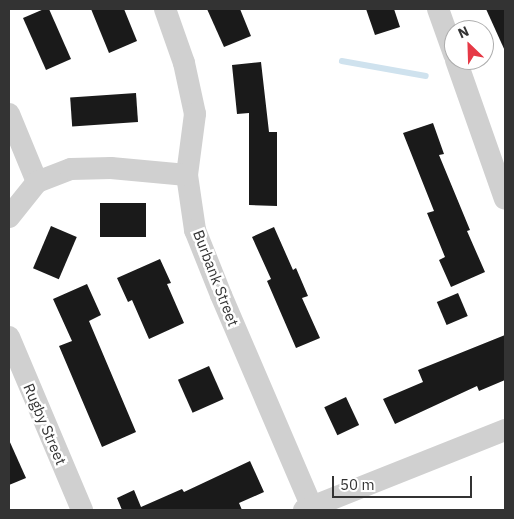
<!DOCTYPE html>
<html>
<head>
<meta charset="utf-8">
<style>
	body { margin:0 }
	#map { position:relative; width:514px; height:519px; overflow:hidden; background:#fff; font-family:"IBM Plex Sans",sans-serif }
	div>[style] { position:absolute }
	[style*='--x'] { left:calc(var(--x)*1px); top:calc(var(--y)*1px); width:calc(var(--w)*1px); rotate:calc(var(--a)*1deg) }
	.stream>* { height:5.5px; margin:-2.75px; padding:0 2.75px; transform-origin:2.75px; border-radius:2.75px; background:#cfe2ee }
	.building>* { inset:0; background:#1a1a1a; transform-origin:0 0 }
	.minor>* { height:22px; margin:-11px; padding:0 11px; transform-origin:11px; border-radius:11px; background:#d0d0d0 }
	span { translate:-50% -50%; white-space:nowrap; text-align:center; line-height:1.15; -webkit-text-stroke:5px #fff; paint-order:stroke }
	.street-label { font-size:15px; color:#333 }
	.frame { position:absolute; inset:0; border:10px solid #333; pointer-events:none }
	.north { position:absolute; left:444px; top:20px; width:50px; height:50px; box-sizing:border-box; background:#fff; border:1px solid #adadad; border-radius:50%; rotate:336deg; font-size:14px; font-weight:700; line-height:20px; text-align:center; color:#333 }
	.north::after { content:''; display:block; margin:auto; width:18px; height:22px; background:#e63946; clip-path:polygon(50% 0,100% 100%,50% 72%,0 100%) }
	.scale { position:absolute; left:332px; top:476px; width:140px; height:22px; box-sizing:border-box; border:2px solid #333; border-top:0; padding-left:6px; font-size:15px; line-height:18px; white-space:nowrap; color:#333; -webkit-text-stroke:4px #fff; paint-order:stroke }
</style>
</head>
<body>
<div id="map">
	<div class="stream">
		<div style="--x:342;--y:61;--w:85;--a:10.1"></div>
	</div>
	<div class="building">
		<div style="clip-path:polygon(44px 9px,49px 9px,71px 59px,46px 70px,23px 18px)"></div>
		<div style="clip-path:polygon(91px 9px,124px 9px,137px 41px,109px 53px)"></div>
		<div style="clip-path:polygon(207px 9px,240px 9px,251px 36px,224px 47px)"></div>
		<div style="clip-path:polygon(366px 9px,394px 9px,400px 27px,375px 35px)"></div>
		<div style="clip-path:polygon(486px 9px,505px 9px,505px 51px)"></div>
		<div style="clip-path:polygon(261px 62px,269px 132px,277px 132px,277px 206px,249px 205px,249px 113px,237px 114px,232px 65px)"></div>
		<div style="left:136px;top:93px;width:29px;height:66px;rotate:86deg"></div>
		<div style="clip-path:polygon(433px 123px,444px 154px,439px 155px,470px 230px,467px 231px,485px 272px,451px 287px,439px 260px,445px 257px,427px 213px,434px 211px,403px 133px)"></div>
		<div style="left:100px;top:203px;width:46px;height:34px"></div>
		<div style="left:51px;top:226px;width:28px;height:46px;rotate:23deg"></div>
		<div style="clip-path:polygon(274px 227px,293px 270px,296px 268px,308px 296px,302px 298px,320px 338px,296px 348px,267px 281px,271px 279px,252px 237px)"></div>
		<div style="clip-path:polygon(160px 259px,171px 283px,167px 284px,184px 323px,149px 339px,132px 300px,128px 302px,117px 278px)"></div>
		<div style="clip-path:polygon(87px 284px,101px 315px,89px 321px,136px 432px,102px 447px,59px 346px,72px 341px,53px 299px)"></div>
		<div style="left:458px;top:293px;width:25px;height:23px;rotate:67deg"></div>
		<div style="clip-path:polygon(505px 335px,505px 380px,479px 391px,477px 386px,395px 424px,383px 399px,423px 382px,418px 370px)"></div>
		<div style="left:209px;top:366px;width:36px;height:34px;rotate:66deg"></div>
		<div style="left:346px;top:397px;width:31px;height:24px;rotate:65deg"></div>
		<div style="clip-path:polygon(9px 440px,26px 478px,9px 485px)"></div>
		<div style="clip-path:polygon(250px 461px,264px 492px,239px 503px,242px 510px,122px 510px,117px 498px,134px 490px,141px 507px,182px 489px,184px 492px)"></div>
	</div>
	<div class="minor">
		<div style="--x:165;--y:9;--w:57;--a:70.6"></div>
		<div style="--x:184;--y:63;--w:52;--a:77.8"></div>
		<div style="--x:195;--y:114;--w:62;--a:97.5"></div>
		<div style="--x:187;--y:175;--w:56;--a:81.7"></div>
		<div style="--x:195;--y:230;--w:70;--a:68.2"></div>
		<div style="--x:221;--y:295;--w:231;--a:66.8"></div>
		<div style="--x:438;--y:9;--w:48;--a:70.4"></div>
		<div style="--x:456;--y:60;--w:147;--a:70.6"></div>
		<div style="--x:9;--y:114;--w:74;--a:67.6"></div>
		<div style="--x:9;--y:217;--w:45;--a:-51.3"></div>
		<div style="--x:37;--y:182;--w:36;--a:-21"></div>
		<div style="--x:71;--y:169;--w:40;--a:-1.4"></div>
		<div style="--x:111;--y:168;--w:76;--a:5.3"></div>
		<div style="--x:9;--y:337;--w:188;--a:67.1"></div>
		<div style="--x:304;--y:510;--w:216;--a:-21.7"></div>
	</div>
	<div class="street-label">
		<span style="left:216px;top:278px;rotate:69deg">Burbank Street</span>
		<span style="left:45px;top:424px;rotate:67deg">Rugby Street</span>
	</div>
	<div class="frame"></div>
	<div class="north">N</div>
	<div class="scale">50 m</div>
</div>
</body>
</html>
